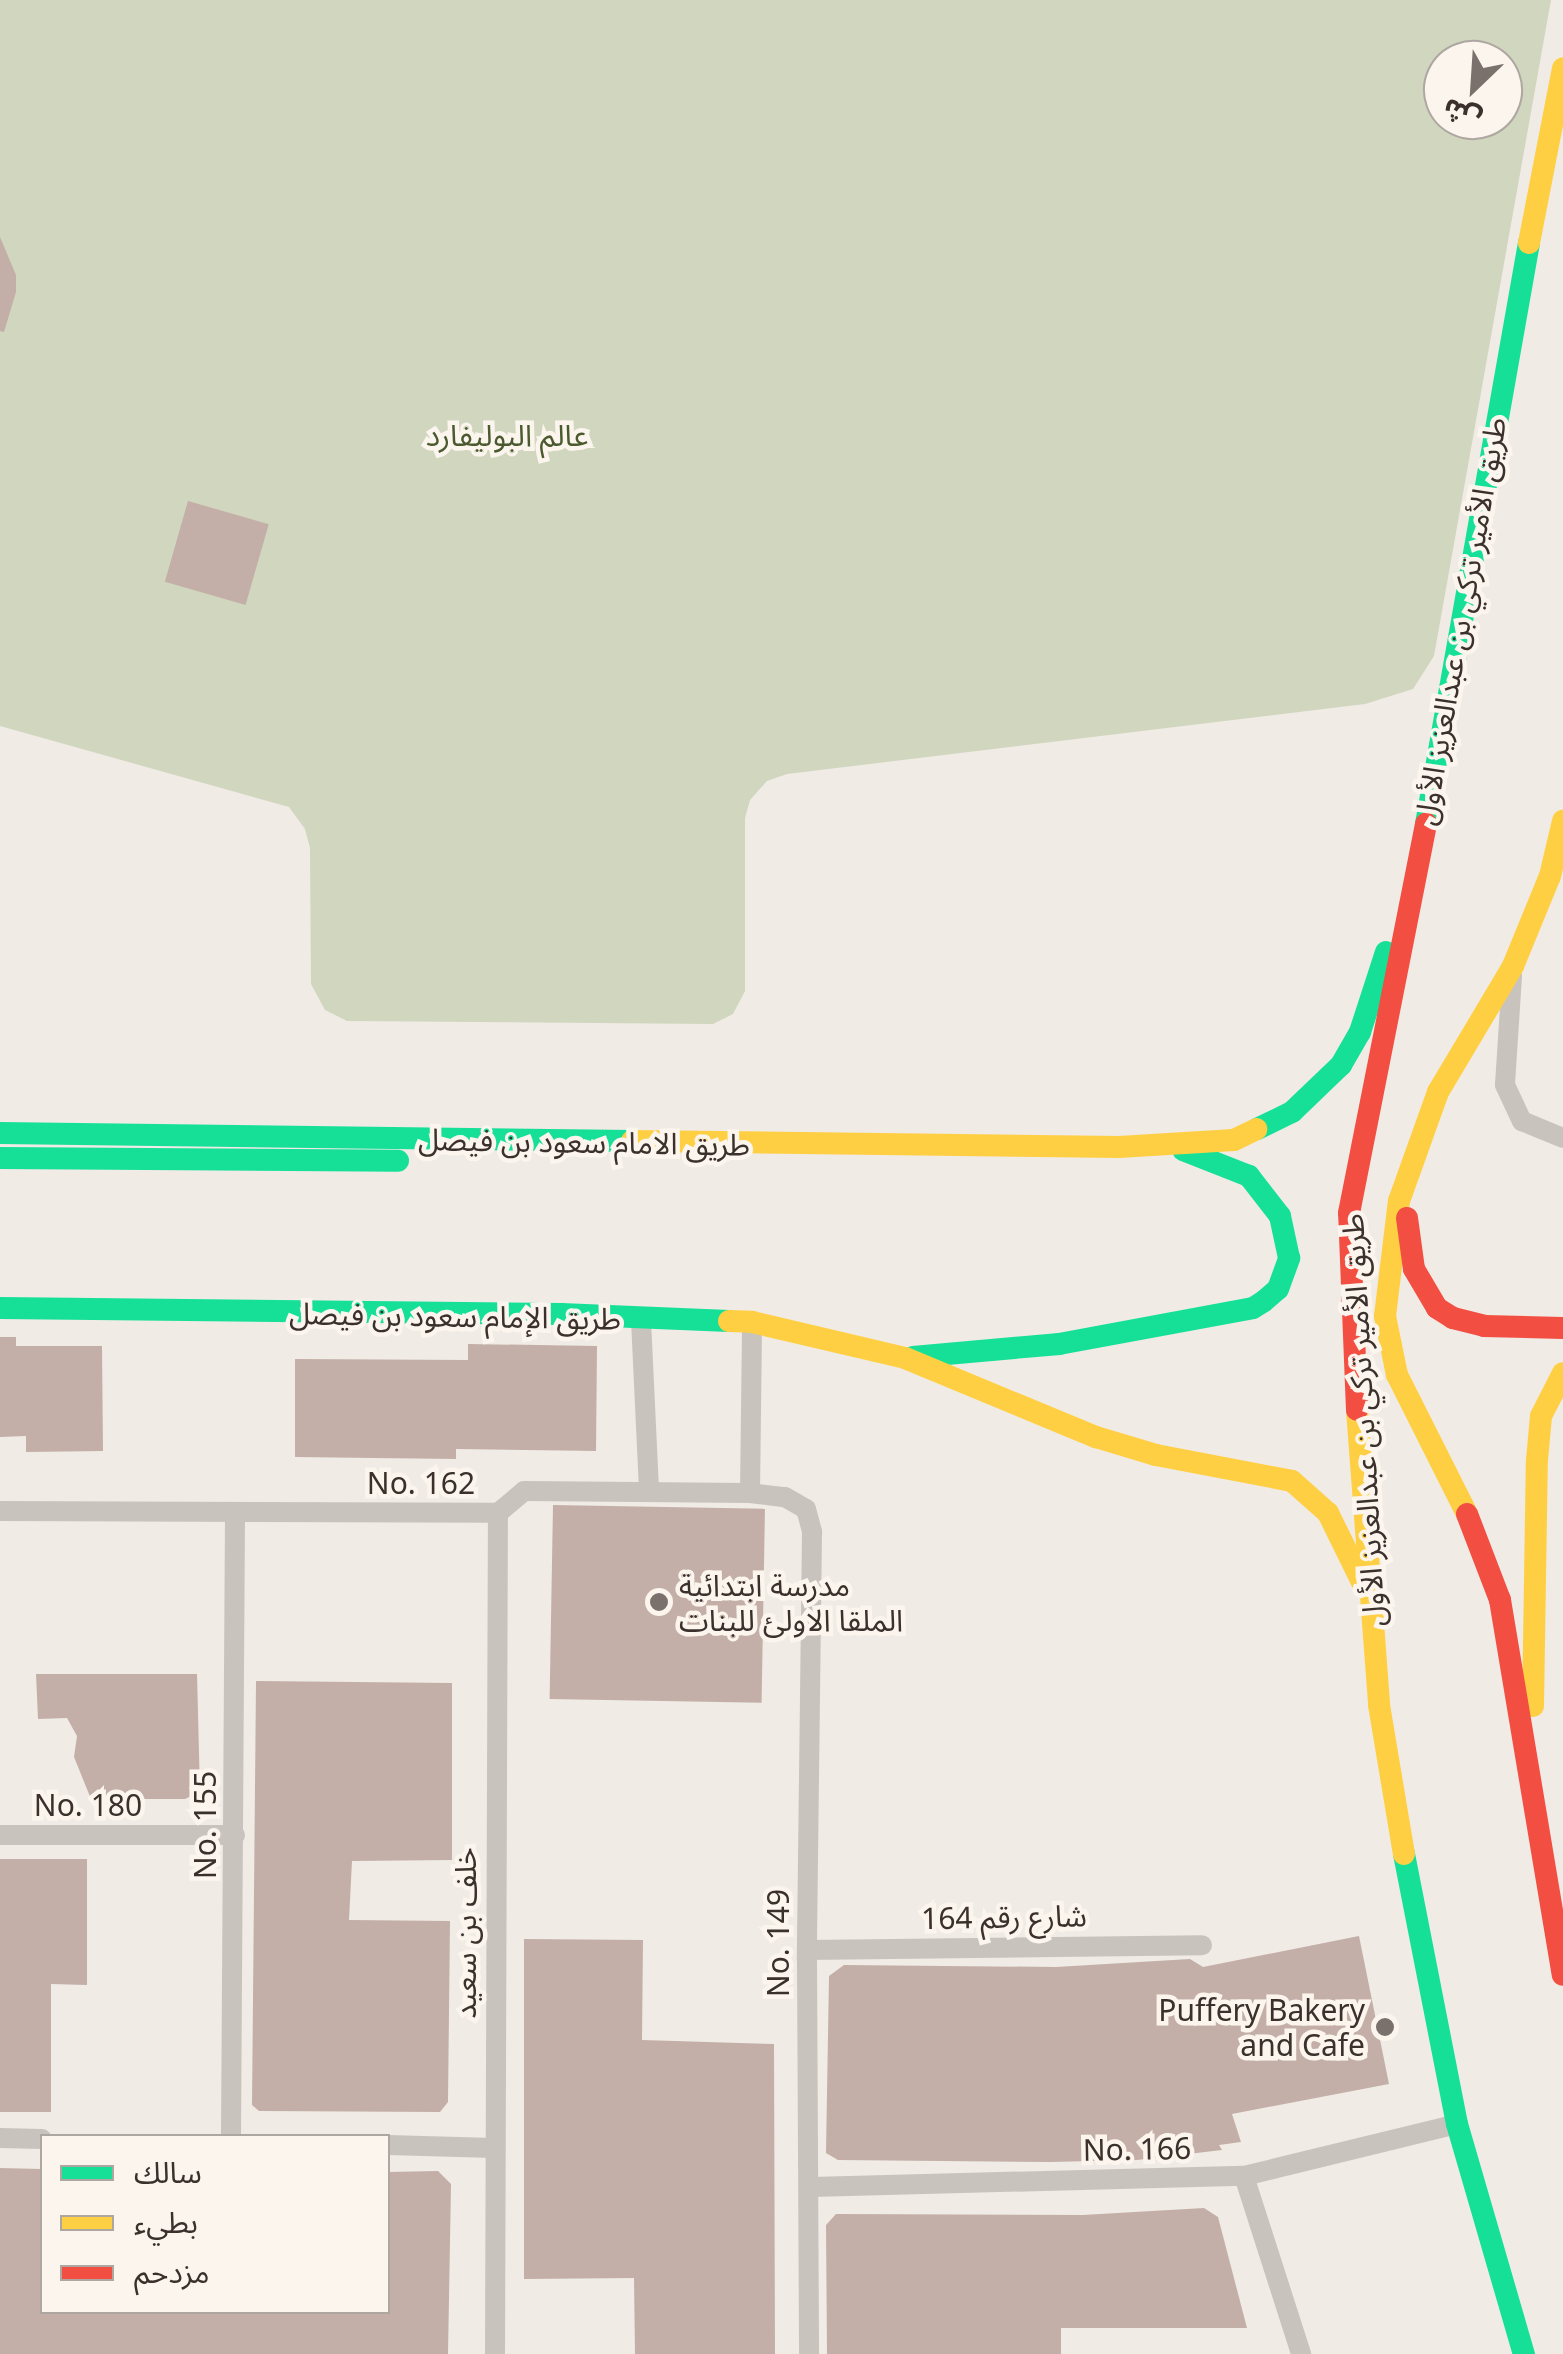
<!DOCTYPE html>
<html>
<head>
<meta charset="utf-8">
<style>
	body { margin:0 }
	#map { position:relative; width:1563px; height:2354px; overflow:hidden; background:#f0ebe5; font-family:"Noto Sans","Noto Sans Arabic",sans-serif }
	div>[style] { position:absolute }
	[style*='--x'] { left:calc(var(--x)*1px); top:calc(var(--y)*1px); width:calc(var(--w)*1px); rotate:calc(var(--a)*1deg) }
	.green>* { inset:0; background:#d1d6bf }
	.building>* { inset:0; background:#c3afa7; transform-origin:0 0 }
	.street>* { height:20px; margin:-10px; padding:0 10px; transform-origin:10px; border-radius:10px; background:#c9c3be }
	.fast>* { height:22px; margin:-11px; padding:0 11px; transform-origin:11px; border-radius:11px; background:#16e098 }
	.slow>* { height:22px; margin:-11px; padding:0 11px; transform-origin:11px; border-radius:11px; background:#ffcf43 }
	.jam>* { height:22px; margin:-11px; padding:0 11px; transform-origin:11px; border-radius:11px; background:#f24e42 }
	.dots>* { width:28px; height:28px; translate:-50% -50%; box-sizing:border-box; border:5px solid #fbf5ee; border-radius:50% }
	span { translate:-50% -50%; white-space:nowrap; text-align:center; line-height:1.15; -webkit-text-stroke:9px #fbf5ee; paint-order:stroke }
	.park-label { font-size:30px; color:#4a5a2e }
	.street-label { font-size:30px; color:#3b302b }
	.poi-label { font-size:30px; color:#3b302b }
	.left { translate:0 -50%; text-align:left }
	.right { translate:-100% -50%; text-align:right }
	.legend { position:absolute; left:40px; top:2134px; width:350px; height:180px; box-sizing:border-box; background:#fbf5ee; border:2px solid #aea6a0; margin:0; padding:12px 18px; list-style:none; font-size:30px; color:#3b302b }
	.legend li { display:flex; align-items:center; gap:20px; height:50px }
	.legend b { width:50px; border:2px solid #aea6a0 }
	.north { position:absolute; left:1423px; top:40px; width:100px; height:100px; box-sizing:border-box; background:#fbf5ee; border:2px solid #aea6a0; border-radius:50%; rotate:205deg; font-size:28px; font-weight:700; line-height:40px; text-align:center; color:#3b302b }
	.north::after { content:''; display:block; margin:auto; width:35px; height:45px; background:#7a716c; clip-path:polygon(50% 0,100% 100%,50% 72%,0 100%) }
</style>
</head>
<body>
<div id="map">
	<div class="green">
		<div style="clip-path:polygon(evenodd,0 0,1551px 0,1434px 656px,1413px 689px,1365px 704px,787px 774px,767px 781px,750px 800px,745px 818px,745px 991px,733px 1014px,713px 1024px,347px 1021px,325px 1010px,311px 984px,310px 848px,305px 829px,289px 807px,0 726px,0 0,1443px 60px,1503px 60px,1503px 120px,1443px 120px,1443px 60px)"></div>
	</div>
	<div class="building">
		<div style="clip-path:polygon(0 237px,16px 275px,16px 292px,4px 332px,0 331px)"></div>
		<div style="left:188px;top:501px;width:84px;height:84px;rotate:16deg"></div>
		<div style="clip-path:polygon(0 1337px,16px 1337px,16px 1346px,102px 1346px,103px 1451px,26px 1452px,26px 1436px,0 1437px)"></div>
		<div style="clip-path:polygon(468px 1344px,597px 1346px,596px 1451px,456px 1449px,456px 1459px,295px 1457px,295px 1359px,468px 1360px)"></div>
		<div style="left:553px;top:1505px;width:212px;height:194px;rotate:1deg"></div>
		<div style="clip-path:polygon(36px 1674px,197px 1674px,200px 1792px,185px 1799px,91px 1799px,74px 1757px,77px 1736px,67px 1718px,38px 1719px)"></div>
		<div style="clip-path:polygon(256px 1681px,452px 1683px,452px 1860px,352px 1861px,349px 1920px,450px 1921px,448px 2102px,440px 2112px,259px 2111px,252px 2105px)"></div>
		<div style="clip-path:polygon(0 1859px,87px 1859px,87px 1985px,51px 1984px,51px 2112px,0 2112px)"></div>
		<div style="clip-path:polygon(1359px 1936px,1389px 2084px,1232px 2114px,1241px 2142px,1219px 2145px,1222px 2150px,1137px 2160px,1050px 2162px,838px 2160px,826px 2153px,829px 1976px,844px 1965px,1056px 1967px,1190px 1959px,1203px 1967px)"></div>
		<div style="clip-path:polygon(524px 1939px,643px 1940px,642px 2040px,774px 2044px,775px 2354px,635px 2354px,634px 2278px,524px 2279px)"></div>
		<div style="clip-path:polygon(0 2168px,42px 2169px,42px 2312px,388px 2312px,388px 2172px,438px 2171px,451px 2184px,448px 2354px,0 2354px)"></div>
		<div style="clip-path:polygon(1204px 2208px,1218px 2217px,1247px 2328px,1061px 2328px,1061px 2354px,827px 2354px,826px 2225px,836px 2214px,1083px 2215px)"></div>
	</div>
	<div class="street">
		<div style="--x:1512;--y:976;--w:109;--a:93.7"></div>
		<div style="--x:1505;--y:1085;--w:40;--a:65"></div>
		<div style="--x:1522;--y:1121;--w:44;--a:22.5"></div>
		<div style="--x:641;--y:1320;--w:172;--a:87.3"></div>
		<div style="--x:750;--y:1493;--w:171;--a:-89.3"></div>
		<div style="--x:0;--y:1511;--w:498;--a:0.2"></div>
		<div style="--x:498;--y:1513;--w:34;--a:-40"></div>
		<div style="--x:524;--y:1491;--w:226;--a:0.5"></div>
		<div style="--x:750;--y:1493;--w:35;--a:7"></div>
		<div style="--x:785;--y:1497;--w:24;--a:30"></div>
		<div style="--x:806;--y:1509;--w:24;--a:75"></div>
		<div style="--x:812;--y:1532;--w:428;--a:90.7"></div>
		<div style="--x:807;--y:1960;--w:394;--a:89.7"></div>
		<div style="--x:0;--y:1835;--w:235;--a:0"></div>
		<div style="--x:807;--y:1950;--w:395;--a:-0.7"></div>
		<div style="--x:231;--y:2136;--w:622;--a:-89.63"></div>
		<div style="--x:0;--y:2138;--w:42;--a:1.4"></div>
		<div style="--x:388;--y:2145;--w:106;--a:1.6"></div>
		<div style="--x:1244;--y:2176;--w:187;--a:72.2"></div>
		<div style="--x:811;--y:2187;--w:433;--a:-1.5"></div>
		<div style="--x:1244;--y:2176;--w:219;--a:-13.7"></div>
		<div style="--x:495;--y:2354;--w:841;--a:-89.8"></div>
	</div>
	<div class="fast">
		<div style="--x:1426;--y:824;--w:590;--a:-79.95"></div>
		<div style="--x:1257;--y:1129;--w:39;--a:-26"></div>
		<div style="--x:1292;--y:1112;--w:68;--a:-43.8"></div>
		<div style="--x:1341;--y:1065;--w:38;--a:-60"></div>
		<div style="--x:1360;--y:1032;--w:84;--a:-72"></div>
		<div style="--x:0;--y:1133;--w:632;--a:0.73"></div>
		<div style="--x:0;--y:1158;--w:398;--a:0.4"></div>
		<div style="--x:0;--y:1308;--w:561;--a:0.61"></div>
		<div style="--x:561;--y:1314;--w:168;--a:2.4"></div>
		<div style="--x:913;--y:1357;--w:147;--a:-5.1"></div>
		<div style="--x:1059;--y:1344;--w:197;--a:-10.5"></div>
		<div style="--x:1253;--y:1308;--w:13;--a:-32"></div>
		<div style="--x:1264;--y:1301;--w:18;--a:-41"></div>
		<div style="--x:1278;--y:1289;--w:33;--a:-70"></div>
		<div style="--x:1289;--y:1258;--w:43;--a:-102.1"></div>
		<div style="--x:1280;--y:1216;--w:51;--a:-127.8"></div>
		<div style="--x:1249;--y:1176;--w:71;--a:-158.5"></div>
		<div style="--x:1404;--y:1854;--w:275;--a:78.9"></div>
		<div style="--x:1457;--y:2124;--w:240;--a:73.8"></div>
	</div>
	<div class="slow">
		<div style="--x:1529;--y:243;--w:178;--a:-79"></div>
		<div style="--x:632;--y:1141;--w:487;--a:0.7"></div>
		<div style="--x:1119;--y:1147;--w:115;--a:-3.5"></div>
		<div style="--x:1234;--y:1140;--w:25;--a:-26"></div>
		<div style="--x:729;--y:1321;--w:23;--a:2"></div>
		<div style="--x:752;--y:1322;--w:157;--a:13.2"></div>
		<div style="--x:905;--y:1358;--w:207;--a:22.5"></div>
		<div style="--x:1096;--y:1437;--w:63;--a:16.7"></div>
		<div style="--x:1156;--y:1455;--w:138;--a:10.8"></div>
		<div style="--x:1292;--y:1481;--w:48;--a:41.6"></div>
		<div style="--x:1328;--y:1513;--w:77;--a:63.8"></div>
		<div style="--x:1357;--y:1410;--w:296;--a:85.7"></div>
		<div style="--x:1379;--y:1705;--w:151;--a:80.5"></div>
		<div style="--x:1467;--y:1514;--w:156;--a:-116.7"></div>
		<div style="--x:1397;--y:1375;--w:60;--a:-101.5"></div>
		<div style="--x:1385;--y:1316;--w:116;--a:-83.1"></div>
		<div style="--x:1399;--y:1201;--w:116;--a:-70.3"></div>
		<div style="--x:1438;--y:1092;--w:147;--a:-59.2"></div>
		<div style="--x:1513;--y:966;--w:97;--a:-67.7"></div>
		<div style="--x:1550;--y:876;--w:57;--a:-76.7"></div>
		<div style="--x:1533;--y:1706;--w:246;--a:-89.1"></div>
		<div style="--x:1537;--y:1460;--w:44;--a:-84.8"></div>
		<div style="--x:1541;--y:1416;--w:48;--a:-62.9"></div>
	</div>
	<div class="jam">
		<div style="--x:1407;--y:1218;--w:51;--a:82.2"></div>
		<div style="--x:1414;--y:1269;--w:45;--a:59.5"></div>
		<div style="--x:1437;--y:1308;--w:19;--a:32"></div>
		<div style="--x:1453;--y:1318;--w:32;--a:14"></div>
		<div style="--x:1484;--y:1326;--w:79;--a:1.5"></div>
		<div style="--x:1357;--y:1410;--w:197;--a:-92.3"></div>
		<div style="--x:1349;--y:1213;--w:397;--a:-78.8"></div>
		<div style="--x:1467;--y:1514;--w:92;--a:69"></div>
		<div style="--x:1500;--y:1600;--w:380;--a:80.5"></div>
	</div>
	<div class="dots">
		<div style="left:659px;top:1602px;background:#7a716c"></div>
		<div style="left:1385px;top:2027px;background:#7a716c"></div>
	</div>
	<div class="park-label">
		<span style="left:507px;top:435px">عالم البوليفارد</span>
	</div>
	<div class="street-label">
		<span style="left:1460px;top:621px;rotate:-80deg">طريق الأمير تركي بن عبدالعزيز الأول</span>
		<span style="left:584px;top:1142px;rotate:1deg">طريق الامام سعود بن فيصل</span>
		<span style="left:455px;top:1316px;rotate:1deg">طريق الإمام سعود بن فيصل</span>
		<span style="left:1363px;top:1420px;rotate:-93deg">طريق الأمير تركي بن عبدالعزيز الأول</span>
		<span style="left:421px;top:1483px">No. 162</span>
		<span style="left:88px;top:1805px">No. 180</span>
		<span style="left:205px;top:1825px;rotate:-90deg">No. 155</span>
		<span style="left:1004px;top:1917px;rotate:-1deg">شارع رقم 164</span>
		<span style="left:465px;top:1933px;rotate:-90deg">خلف بن سعيد</span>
		<span style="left:778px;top:1943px;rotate:-90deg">No. 149</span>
		<span style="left:1137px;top:2149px;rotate:-1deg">No. 166</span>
	</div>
	<div class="poi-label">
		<span class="left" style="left:679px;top:1602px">مدرسة ابتدائية<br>الملقا الاولئ للبنات</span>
		<span class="right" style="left:1365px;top:2027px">Puffery Bakery<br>and Cafe</span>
	</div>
	<ul class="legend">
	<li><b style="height:12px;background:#16e098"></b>سالك</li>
	<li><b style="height:12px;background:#ffcf43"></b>بطيء</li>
	<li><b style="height:12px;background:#f24e42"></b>مزدحم</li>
	</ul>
	<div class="north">ش</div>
</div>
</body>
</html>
